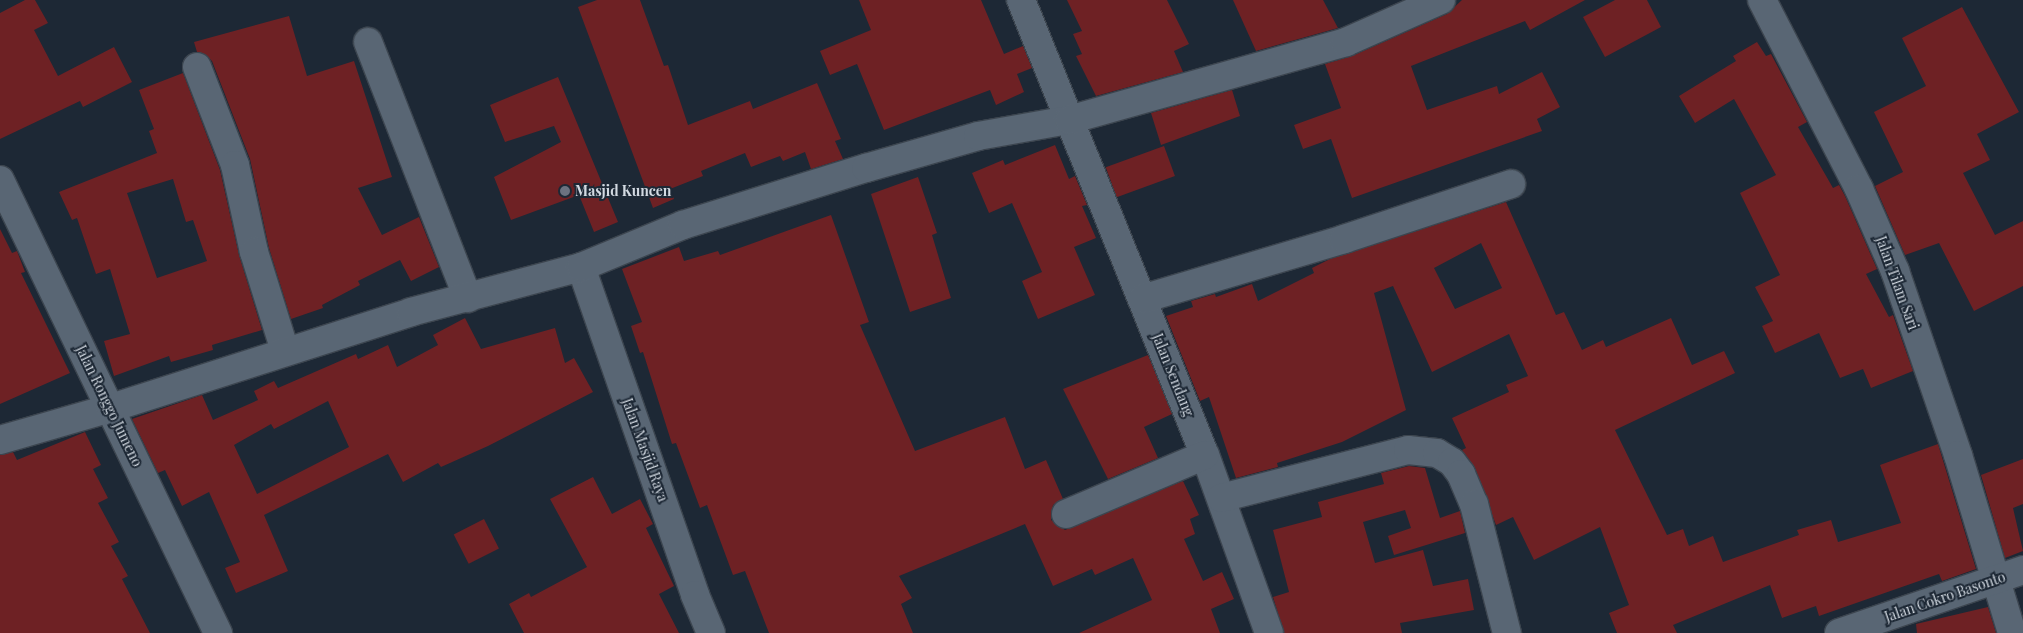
<!DOCTYPE html>
<html>
<head>
<meta charset="utf-8">
<style>
	body { margin:0 }
	#map { position:relative; width:2023px; height:633px; overflow:hidden; background:#1d2835; font-family:"Playfair Display",serif }
	div>[style] { position:absolute }
	[style*='--x'] { left:calc(var(--x)*1px); top:calc(var(--y)*1px); width:calc(var(--w)*1px); rotate:calc(var(--a)*1deg) }
	.building>* { inset:0; background:#6e2124; transform-origin:0 0 }
	.roads { filter:drop-shadow(1px 0 #3c454f) drop-shadow(-1px 0 #3c454f) drop-shadow(0 1px #3c454f) drop-shadow(0 -1px #3c454f) }
	.minor>* { height:28px; margin:-14px; padding:0 14px; transform-origin:14px; border-radius:14px; background:#596674 }
	.dots>* { width:14px; height:14px; translate:-50% -50%; box-sizing:border-box; border:2px solid #1d2835; border-radius:50% }
	span { translate:-50% -50%; white-space:nowrap; text-align:center; line-height:1.15; -webkit-text-stroke:4px #1d2835; paint-order:stroke }
	.poi-label { font-size:14px; color:#d3dae2; font-weight:700 }
	.left { translate:0 -50%; text-align:left }
	.street-label { font-size:14px; color:#d3dae2 }
</style>
</head>
<body>
<div id="map">
	<div class="building">
		<div style="clip-path:polygon(25px 0,35px 0,48px 23px,34px 30px,58px 76px,114px 47px,132px 82px,83px 107px,80px 101px,0 139px,0 13px)"></div>
		<div style="clip-path:polygon(597px 0,640px 0,664px 66px,668px 65px,688px 125px,750px 101px,753px 109px,817px 83px,841px 139px,835px 141px,843px 159px,811px 169px,805px 152px,783px 161px,780px 156px,751px 167px,745px 153px,701px 171px,703px 176px,670px 189px,674px 199px,653px 208px,578px 7px)"></div>
		<div style="clip-path:polygon(859px 0,981px 0,1004px 54px,1023px 46px,1032px 68px,1017px 74px,1024px 92px,996px 105px,990px 90px,884px 130px,857px 64px,830px 75px,820px 51px,871px 30px)"></div>
		<div style="clip-path:polygon(1067px 0,1167px 0,1189px 44px,1174px 51px,1183px 72px,1096px 96px,1076px 56px,1082px 54px,1073px 34px,1082px 31px)"></div>
		<div style="clip-path:polygon(1233px 0,1323px 0,1338px 28px,1256px 51px)"></div>
		<div style="clip-path:polygon(1462px 0,1585px 0,1530px 30px,1525px 21px,1411px 66px,1427px 110px,1497px 86px,1499px 94px,1542px 72px,1560px 107px,1537px 119px,1542px 131px,1352px 198px,1331px 139px,1303px 149px,1294px 125px,1341px 108px,1325px 64px,1352px 56px,1447px 14px)"></div>
		<div style="clip-path:polygon(1615px 0,1647px 0,1661px 27px,1605px 57px,1583px 17px)"></div>
		<div style="clip-path:polygon(1962px 7px,2019px 112px,1977px 134px,1990px 160px,1963px 173px,1995px 235px,2023px 221px,2023px 286px,1974px 311px,1939px 243px,1905px 255px,1875px 186px,1903px 172px,1874px 112px,1926px 86px,1902px 38px)"></div>
		<div style="clip-path:polygon(289px 16px,307px 76px,354px 61px,392px 177px,358px 188px,382px 235px,419px 217px,439px 267px,411px 281px,400px 260px,358px 281px,360px 285px,322px 305px,323px 308px,291px 319px,269px 248px,250px 159px,212px 61px,206px 55px,197px 52px,194px 42px)"></div>
		<div style="clip-path:polygon(1757px 42px,1766px 56px,1771px 54px,1807px 122px,1798px 127px,1833px 188px,1839px 185px,1845px 196px,1877px 269px,1866px 274px,1889px 317px,1893px 315px,1913px 371px,1871px 388px,1863px 369px,1840px 378px,1819px 333px,1775px 353px,1762px 326px,1773px 321px,1755px 287px,1780px 275px,1740px 193px,1776px 175px,1734px 99px,1695px 123px,1679px 96px,1736px 61px,1733px 56px)"></div>
		<div style="clip-path:polygon(evenodd,183px 73px,220px 170px,239px 255px,262px 330px,212px 345px,213px 350px,171px 362px,169px 356px,114px 376px,104px 341px,130px 334px,110px 269px,96px 274px,77px 218px,72px 220px,59px 192px,157px 153px,149px 131px,154px 129px,139px 90px,183px 73px,173px 179px,186px 222px,193px 220px,207px 261px,157px 278px,127px 193px,173px 179px)"></div>
		<div style="clip-path:polygon(558px 77px,618px 222px,594px 232px,579px 195px,511px 220px,494px 177px,561px 142px,554px 126px,505px 142px,490px 105px)"></div>
		<div style="clip-path:polygon(1232px 90px,1240px 116px,1161px 145px,1151px 113px)"></div>
		<div style="clip-path:polygon(1055px 145px,1069px 179px,1075px 176px,1087px 205px,1082px 206px,1096px 238px,1074px 247px,1095px 295px,1038px 319px,1022px 281px,1042px 272px,1012px 203px,989px 213px,972px 173px,1003px 160px,1005px 165px)"></div>
		<div style="left:1164px;top:146px;width:32px;height:62px;rotate:70deg"></div>
		<div style="clip-path:polygon(918px 177px,937px 233px,932px 235px,951px 298px,910px 312px,871px 194px)"></div>
		<div style="clip-path:polygon(evenodd,1506px 202px,1556px 315px,1564px 312px,1582px 350px,1603px 340px,1606px 347px,1671px 318px,1692px 365px,1724px 351px,1735px 373px,1615px 430px,1667px 535px,1683px 529px,1689px 546px,1713px 536px,1723px 562px,1799px 535px,1797px 530px,1831px 520px,1838px 542px,1901px 523px,1880px 465px,1938px 444px,1976px 569px,1942px 581px,1939px 574px,1819px 616px,1816px 606px,1782px 618px,1770px 585px,1673px 625px,1677px 633px,1617px 633px,1609px 613px,1629px 605px,1600px 527px,1534px 560px,1513px 517px,1496px 525px,1475px 468px,1462px 450px,1466px 448px,1452px 418px,1509px 392px,1506px 385px,1528px 376px,1509px 334px,1432px 372px,1393px 286px,1374px 293px,1406px 410px,1342px 442px,1277px 463px,1278px 467px,1236px 478px,1209px 397px,1200px 401px,1166px 316px,1193px 307px,1191px 301px,1215px 294px,1216px 297px,1252px 284px,1258px 301px,1314px 273px,1312px 268px,1330px 259px,1506px 202px,1481px 243px,1502px 288px,1455px 309px,1434px 268px,1481px 243px)"></div>
		<div style="clip-path:polygon(831px 215px,869px 322px,860px 325px,915px 451px,1005px 417px,1025px 469px,1046px 460px,1063px 499px,1053px 505px,1051px 520px,1065px 530px,1183px 481px,1199px 515px,1190px 519px,1195px 534px,1184px 539px,1203px 581px,1222px 572px,1234px 599px,1211px 609px,1220px 633px,1079px 633px,1152px 600px,1133px 558px,1095px 575px,1092px 569px,1053px 586px,1025px 524px,899px 576px,912px 598px,901px 604px,913px 633px,769px 633px,745px 571px,733px 575px,707px 505px,700px 508px,676px 443px,672px 444px,643px 352px,640px 353px,631px 326px,642px 322px,622px 269px,679px 247px,684px 261px,718px 251px,720px 255px)"></div>
		<div style="clip-path:polygon(0 229px,12px 253px,17px 251px,25px 272px,21px 273px,70px 373px,0 404px)"></div>
		<div style="clip-path:polygon(evenodd,465px 318px,481px 349px,555px 328px,565px 363px,574px 358px,593px 392px,488px 446px,441px 467px,438px 463px,403px 482px,388px 454px,264px 515px,288px 571px,236px 593px,225px 568px,240px 562px,209px 492px,182px 506px,165px 470px,158px 473px,132px 419px,202px 395px,213px 420px,258px 400px,254px 391px,274px 381px,278px 388px,356px 354px,358px 359px,388px 345px,397px 367px,438px 345px,433px 335px,465px 318px,328px 401px,349px 447px,257px 494px,234px 445px,271px 424px,274px 429px,328px 401px)"></div>
		<div style="clip-path:polygon(1148px 355px,1172px 414px,1144px 427px,1158px 458px,1108px 479px,1063px 389px)"></div>
		<div style="clip-path:polygon(85px 432px,101px 465px,93px 469px,108px 498px,98px 503px,119px 542px,111px 546px,128px 576px,122px 579px,150px 633px,0 633px,0 455px,13px 452px,17px 460px)"></div>
		<div style="clip-path:polygon(2023px 459px,2023px 504px,2013px 508px,2023px 551px,2005px 558px,1981px 475px)"></div>
		<div style="clip-path:polygon(1409px 466px,1425px 468px,1440px 518px,1460px 511px,1465px 533px,1394px 555px,1388px 536px,1411px 528px,1405px 510px,1363px 522px,1375px 563px,1423px 550px,1433px 586px,1468px 579px,1474px 610px,1400px 623px,1402px 633px,1284px 633px,1273px 597px,1289px 592px,1273px 530px,1322px 517px,1318px 502px,1384px 484px,1381px 473px)"></div>
		<div style="clip-path:polygon(593px 477px,612px 514px,640px 499px,653px 524px,646px 528px,674px 586px,659px 594px,679px 633px,524px 633px,509px 604px,529px 593px,531px 597px,587px 567px,550px 499px)"></div>
		<div style="left:484px;top:519px;width:33px;height:34px;rotate:63deg"></div>
		<div style="clip-path:polygon(1988px 607px,1996px 633px,1917px 633px,1916px 624px)"></div>
	</div>
	<div class="roads">
		<div class="minor">
			<div style="--x:1021;--y:0;--w:491;--a:68"></div>
			<div style="--x:1205;--y:455;--w:189;--a:70.2"></div>
			<div style="--x:1762;--y:0;--w:212;--a:62.8"></div>
			<div style="--x:1859;--y:189;--w:90;--a:66.3"></div>
			<div style="--x:1895;--y:271;--w:194;--a:71.1"></div>
			<div style="--x:1958;--y:455;--w:186;--a:73.1"></div>
			<div style="--x:368;--y:42;--w:275;--a:68.7"></div>
			<div style="--x:197;--y:67;--w:105;--a:68.8"></div>
			<div style="--x:235;--y:165;--w:89;--a:77.7"></div>
			<div style="--x:254;--y:252;--w:104;--a:72.6"></div>
			<div style="--x:0;--y:180;--w:503;--a:64.3"></div>
			<div style="--x:581;--y:267;--w:347;--a:70.8"></div>
			<div style="--x:695;--y:595;--w:41;--a:67.2"></div>
			<div style="--x:1142;--y:299;--w:211;--a:-16.5"></div>
			<div style="--x:1344;--y:239;--w:176;--a:-18.2"></div>
			<div style="--x:0;--y:440;--w:116;--a:-16.1"></div>
			<div style="--x:111;--y:408;--w:315;--a:-17.7"></div>
			<div style="--x:411;--y:312;--w:176;--a:-14.8"></div>
			<div style="--x:581;--y:267;--w:110;--a:-22.4"></div>
			<div style="--x:683;--y:225;--w:192;--a:-17.3"></div>
			<div style="--x:866;--y:168;--w:116;--a:-15.9"></div>
			<div style="--x:978;--y:136;--w:92;--a:-10"></div>
			<div style="--x:1069;--y:120;--w:288;--a:-15.7"></div>
			<div style="--x:1346;--y:42;--w:104;--a:-23.9"></div>
			<div style="--x:1221;--y:498;--w:193;--a:-14.4"></div>
			<div style="--x:1408;--y:450;--w:29;--a:6"></div>
			<div style="--x:1437;--y:453;--w:17;--a:31"></div>
			<div style="--x:1452;--y:462;--w:15;--a:53"></div>
			<div style="--x:1461;--y:474;--w:33;--a:67"></div>
			<div style="--x:1474;--y:504;--w:133;--a:75.7"></div>
			<div style="--x:1066;--y:514;--w:151;--a:-23"></div>
			<div style="--x:1839;--y:633;--w:194;--a:-18.9"></div>
		</div>
	</div>
	<div class="dots">
		<div style="left:565px;top:191px;background:#6b7280"></div>
	</div>
	<div class="poi-label">
		<span class="left" style="left:575px;top:191px">Masjid Kuncen</span>
	</div>
	<div class="street-label">
		<span style="left:1897px;top:283px;rotate:70deg">Jalan Tilam Sari</span>
		<span style="left:1173px;top:375px;rotate:68deg">Jalan Sendang</span>
		<span style="left:109px;top:406px;rotate:64deg">Jalan Ronggo Jumeno</span>
		<span style="left:645px;top:450px;rotate:70deg">Jalan Masjid Raya</span>
		<span style="left:1945px;top:597px;rotate:-19deg">Jalan Cokro Basonto</span>
	</div>
</div>
</body>
</html>
